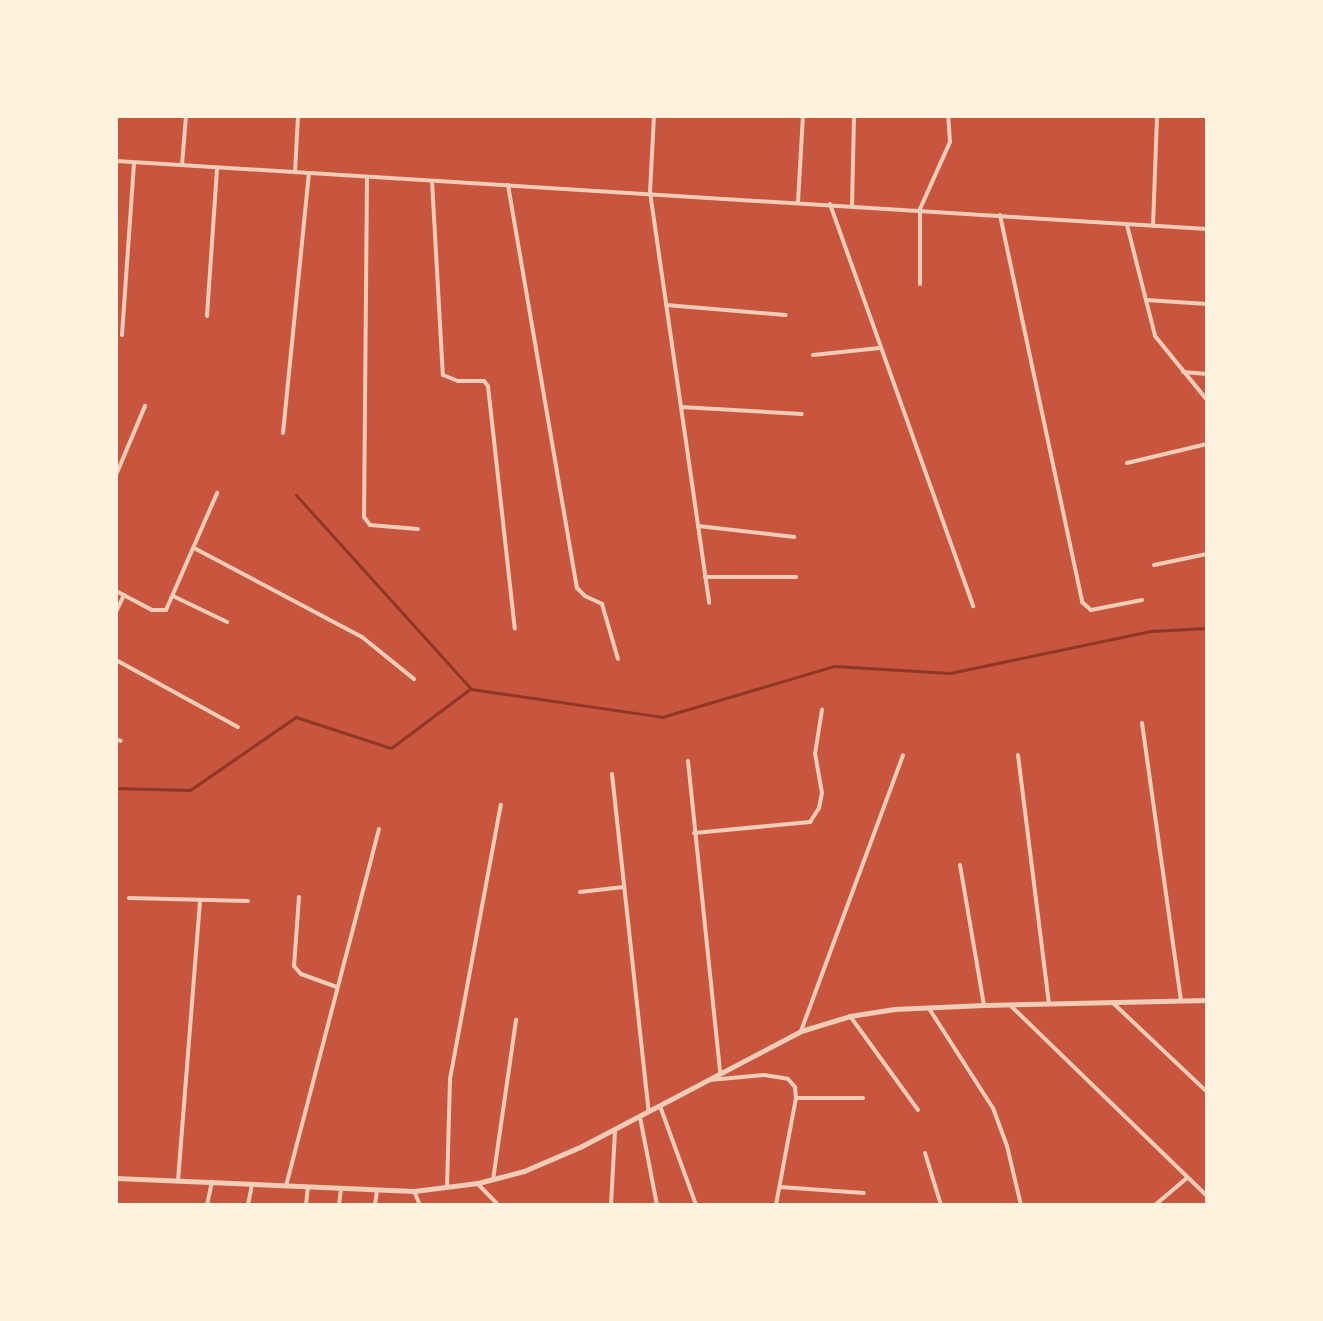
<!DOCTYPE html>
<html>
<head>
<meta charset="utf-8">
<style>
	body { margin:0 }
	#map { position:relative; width:1323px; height:1321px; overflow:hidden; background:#c8553d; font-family:Mulish,sans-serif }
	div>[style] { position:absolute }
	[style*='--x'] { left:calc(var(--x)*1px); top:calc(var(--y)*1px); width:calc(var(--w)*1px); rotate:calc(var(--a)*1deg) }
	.stream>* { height:3px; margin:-1.5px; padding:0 1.5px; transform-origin:1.5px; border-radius:1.5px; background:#8f3625 }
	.minor>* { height:4px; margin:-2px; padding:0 2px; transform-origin:2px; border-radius:2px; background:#f1ccb7 }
	.tertiary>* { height:5px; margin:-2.5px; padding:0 2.5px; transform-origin:2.5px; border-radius:2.5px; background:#f1ccb7 }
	span { translate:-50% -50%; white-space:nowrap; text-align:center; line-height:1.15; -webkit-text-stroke:8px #fff3e0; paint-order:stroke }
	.frame { position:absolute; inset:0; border:118px solid #fff3e0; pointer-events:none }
</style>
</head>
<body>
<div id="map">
	<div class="stream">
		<div style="--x:296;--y:495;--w:261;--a:47.9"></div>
		<div style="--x:471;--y:689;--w:193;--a:8.3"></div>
		<div style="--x:662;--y:717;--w:179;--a:-16.5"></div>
		<div style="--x:834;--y:666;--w:116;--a:3.5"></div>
		<div style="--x:950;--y:673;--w:205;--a:-11.8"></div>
		<div style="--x:1151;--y:631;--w:56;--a:-3.1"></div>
		<div style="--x:116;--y:788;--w:74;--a:1.5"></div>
		<div style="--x:190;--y:790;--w:129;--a:-34.6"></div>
		<div style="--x:296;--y:717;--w:100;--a:18.1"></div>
		<div style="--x:391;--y:748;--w:99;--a:-36.8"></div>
	</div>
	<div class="minor">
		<div style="--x:654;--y:116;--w:76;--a:93"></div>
		<div style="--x:650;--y:192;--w:415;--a:81.8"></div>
		<div style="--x:116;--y:161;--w:1093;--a:3.57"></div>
		<div style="--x:182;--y:165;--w:49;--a:-85.3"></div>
		<div style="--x:295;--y:172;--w:56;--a:-86.9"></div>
		<div style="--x:367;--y:177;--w:340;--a:90.5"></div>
		<div style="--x:364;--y:517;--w:10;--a:53"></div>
		<div style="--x:370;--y:525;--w:48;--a:4.8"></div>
		<div style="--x:432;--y:181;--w:194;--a:86.8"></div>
		<div style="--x:443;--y:375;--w:16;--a:22"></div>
		<div style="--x:458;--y:381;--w:26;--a:0"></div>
		<div style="--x:484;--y:381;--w:6;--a:51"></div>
		<div style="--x:488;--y:386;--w:244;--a:83.7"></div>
		<div style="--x:508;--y:185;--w:409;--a:80.3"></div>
		<div style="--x:577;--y:588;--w:11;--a:45"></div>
		<div style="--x:585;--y:596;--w:19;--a:25"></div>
		<div style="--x:602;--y:604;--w:57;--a:73.8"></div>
		<div style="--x:798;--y:202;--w:86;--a:-86.7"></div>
		<div style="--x:830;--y:204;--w:427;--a:70.4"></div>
		<div style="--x:852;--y:206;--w:90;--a:-88.7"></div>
		<div style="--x:1000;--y:215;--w:396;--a:78"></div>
		<div style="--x:1082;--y:602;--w:12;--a:42"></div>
		<div style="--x:1091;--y:610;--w:52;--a:-11.1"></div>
		<div style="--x:1127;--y:225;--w:114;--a:75.8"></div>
		<div style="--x:1155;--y:336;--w:82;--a:50.9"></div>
		<div style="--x:1153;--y:226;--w:110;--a:-87.9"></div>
		<div style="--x:920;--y:284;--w:75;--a:-90"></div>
		<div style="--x:920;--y:209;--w:73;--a:-65.9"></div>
		<div style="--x:950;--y:142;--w:26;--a:-94"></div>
		<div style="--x:1146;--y:300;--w:61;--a:3.8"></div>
		<div style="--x:666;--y:305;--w:120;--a:4.8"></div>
		<div style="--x:207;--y:316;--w:148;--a:-86.1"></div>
		<div style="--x:122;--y:335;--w:172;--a:-86"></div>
		<div style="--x:813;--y:355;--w:67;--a:-6"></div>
		<div style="--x:1183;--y:372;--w:24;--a:5"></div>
		<div style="--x:681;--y:407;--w:121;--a:3.3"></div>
		<div style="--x:283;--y:433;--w:261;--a:-84.3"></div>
		<div style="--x:1127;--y:463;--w:82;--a:-13.4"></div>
		<div style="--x:116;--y:475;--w:75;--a:-67.2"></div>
		<div style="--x:698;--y:526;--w:97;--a:6.5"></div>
		<div style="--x:194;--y:548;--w:190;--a:27.9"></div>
		<div style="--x:362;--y:637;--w:67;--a:38.9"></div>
		<div style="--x:1154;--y:565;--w:54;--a:-11.7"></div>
		<div style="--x:705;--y:577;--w:91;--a:0"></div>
		<div style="--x:116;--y:591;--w:41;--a:27.8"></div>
		<div style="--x:152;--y:610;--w:14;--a:0"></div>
		<div style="--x:166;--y:610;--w:128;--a:-66.4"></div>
		<div style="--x:173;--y:596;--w:60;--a:25.7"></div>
		<div style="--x:116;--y:612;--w:19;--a:-65"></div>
		<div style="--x:116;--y:660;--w:139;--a:28.8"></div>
		<div style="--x:1142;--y:723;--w:280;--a:82"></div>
		<div style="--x:116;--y:739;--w:5;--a:22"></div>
		<div style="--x:1018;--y:755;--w:250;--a:82.9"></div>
		<div style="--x:688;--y:761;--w:313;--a:84.1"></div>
		<div style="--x:612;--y:774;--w:340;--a:83.8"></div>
		<div style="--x:694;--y:833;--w:117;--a:-5.4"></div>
		<div style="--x:810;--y:822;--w:17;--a:-57"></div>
		<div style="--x:819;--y:808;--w:15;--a:-79"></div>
		<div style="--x:822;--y:793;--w:40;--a:-100"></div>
		<div style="--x:815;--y:754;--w:45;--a:-81"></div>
		<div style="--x:960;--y:865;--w:142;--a:80.3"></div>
		<div style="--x:580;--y:892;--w:44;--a:-6.5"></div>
		<div style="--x:299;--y:897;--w:69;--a:94.1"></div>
		<div style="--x:294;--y:966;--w:11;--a:49"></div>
		<div style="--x:301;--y:974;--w:38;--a:20"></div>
		<div style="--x:129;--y:898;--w:119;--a:1.4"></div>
		<div style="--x:1113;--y:1003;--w:129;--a:43.4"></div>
		<div style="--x:1011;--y:1006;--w:273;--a:44.1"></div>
		<div style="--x:930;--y:1010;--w:117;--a:57.3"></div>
		<div style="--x:993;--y:1108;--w:40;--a:69.8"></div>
		<div style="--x:1007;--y:1146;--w:61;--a:76.7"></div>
		<div style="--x:850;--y:1016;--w:116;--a:54.1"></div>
		<div style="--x:801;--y:1031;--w:294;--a:-69.7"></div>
		<div style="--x:710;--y:1080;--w:54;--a:-5.3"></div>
		<div style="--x:764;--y:1075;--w:24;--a:9"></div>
		<div style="--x:788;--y:1079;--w:11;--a:49"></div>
		<div style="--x:795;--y:1087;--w:11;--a:85"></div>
		<div style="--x:796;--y:1098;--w:109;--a:100.6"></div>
		<div style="--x:796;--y:1098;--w:67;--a:0"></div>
		<div style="--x:660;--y:1106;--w:105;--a:70"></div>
		<div style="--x:640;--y:1117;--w:90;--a:79.1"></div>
		<div style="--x:925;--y:1153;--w:54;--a:72.9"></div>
		<div style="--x:493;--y:1180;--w:162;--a:-81.8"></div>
		<div style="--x:178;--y:1181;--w:282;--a:-85.5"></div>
		<div style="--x:478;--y:1184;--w:29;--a:46"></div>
		<div style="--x:286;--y:1186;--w:369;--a:-75.4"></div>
		<div style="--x:447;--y:1187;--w:108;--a:-88.4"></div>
		<div style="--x:450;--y:1079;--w:279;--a:-79.5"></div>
		<div style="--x:780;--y:1187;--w:84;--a:4.1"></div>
		<div style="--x:414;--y:1191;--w:15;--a:67"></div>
		<div style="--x:207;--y:1205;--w:24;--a:-78"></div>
		<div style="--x:248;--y:1205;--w:21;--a:-79"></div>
		<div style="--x:306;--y:1205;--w:18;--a:-84"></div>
		<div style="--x:339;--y:1205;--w:16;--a:-83"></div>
		<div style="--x:375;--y:1205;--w:15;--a:-82"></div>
		<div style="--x:611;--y:1205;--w:74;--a:-86.9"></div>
		<div style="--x:1155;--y:1205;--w:42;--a:-40.2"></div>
	</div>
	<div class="tertiary">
		<div style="--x:116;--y:1178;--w:298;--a:2.5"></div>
		<div style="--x:414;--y:1191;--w:64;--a:-7.1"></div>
		<div style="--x:478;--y:1183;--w:48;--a:-14.6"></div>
		<div style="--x:524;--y:1171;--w:63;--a:-23.3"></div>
		<div style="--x:582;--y:1146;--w:247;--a:-27.7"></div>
		<div style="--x:801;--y:1031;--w:51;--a:-17"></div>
		<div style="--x:850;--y:1016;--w:45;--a:-9"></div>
		<div style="--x:894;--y:1009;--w:90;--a:-2.5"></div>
		<div style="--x:984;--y:1005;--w:223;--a:-1.3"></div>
	</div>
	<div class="frame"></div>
</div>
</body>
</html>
